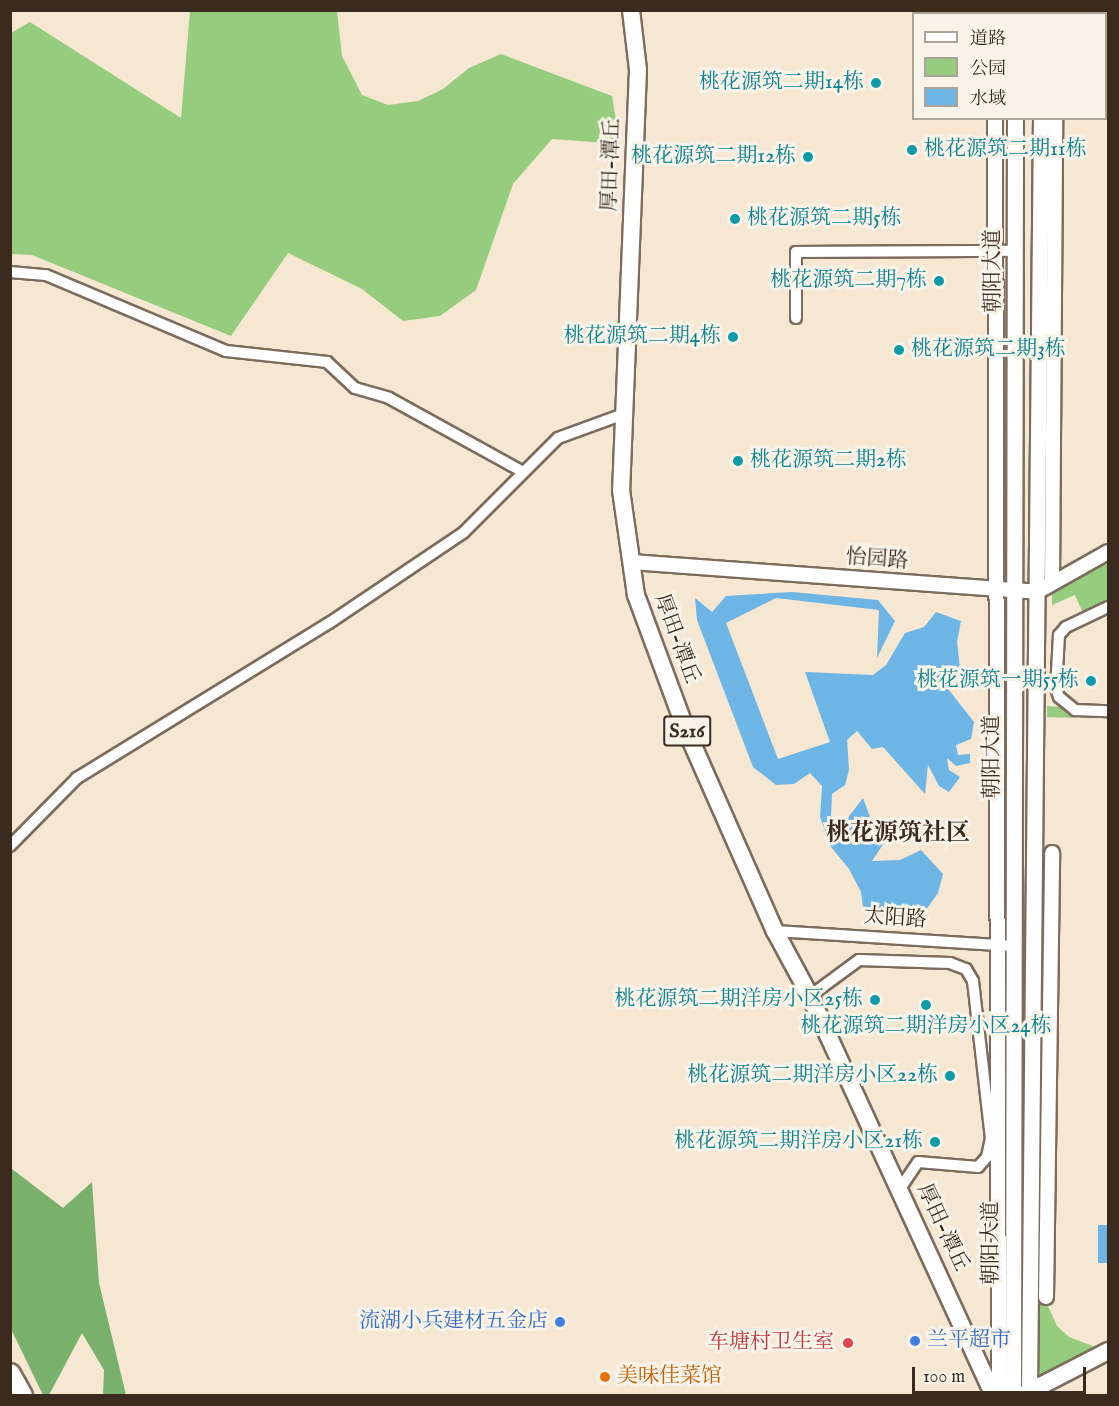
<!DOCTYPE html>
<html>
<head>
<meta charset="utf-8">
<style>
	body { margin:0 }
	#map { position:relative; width:1119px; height:1406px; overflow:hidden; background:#f6e7d3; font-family:"IM FELL English","Noto Serif SC",serif }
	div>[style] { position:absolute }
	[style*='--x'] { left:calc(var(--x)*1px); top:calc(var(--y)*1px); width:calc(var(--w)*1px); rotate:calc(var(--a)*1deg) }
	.green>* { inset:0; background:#96cc7d }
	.forest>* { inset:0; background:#78b06c }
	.water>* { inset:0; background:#6db5e5; transform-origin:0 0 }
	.roads { filter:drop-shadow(2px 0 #7c6c5d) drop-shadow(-2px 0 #7c6c5d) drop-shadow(0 2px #7c6c5d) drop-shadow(0 -2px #7c6c5d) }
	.minor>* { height:10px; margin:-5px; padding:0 5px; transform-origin:5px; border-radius:5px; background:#fff }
	.tertiary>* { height:14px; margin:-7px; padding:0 7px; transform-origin:7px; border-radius:7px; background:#fff }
	.secondary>* { height:15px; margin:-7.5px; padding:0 7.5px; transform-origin:7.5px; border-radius:7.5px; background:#fff }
	.primary>* { height:16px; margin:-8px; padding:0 8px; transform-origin:8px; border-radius:8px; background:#fff }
	.motorway>* { height:20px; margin:-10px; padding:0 10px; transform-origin:10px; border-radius:10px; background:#fff }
	.dots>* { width:16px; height:16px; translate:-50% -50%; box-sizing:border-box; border:3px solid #f7f3e8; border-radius:50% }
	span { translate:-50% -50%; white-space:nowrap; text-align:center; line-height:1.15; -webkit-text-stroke:6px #f7f3e8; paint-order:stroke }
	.shield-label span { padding:2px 4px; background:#f7f3e8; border:2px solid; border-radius:4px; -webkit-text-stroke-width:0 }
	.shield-label { font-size:20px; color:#3b2a1e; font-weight:700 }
	.culture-label { font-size:21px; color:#0d838f }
	.right { translate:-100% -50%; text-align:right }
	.left { translate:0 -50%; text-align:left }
	.street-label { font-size:21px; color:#3b2a1e }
	.shop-label { font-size:21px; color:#366cbe }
	.health-label { font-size:21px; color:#be3a42 }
	.food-label { font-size:21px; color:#c56008 }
	.quarter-label { font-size:24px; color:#3b2a1e; font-weight:700 }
	.frame { position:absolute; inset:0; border:12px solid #3b2a1e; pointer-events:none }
	.legend { position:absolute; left:912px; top:12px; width:195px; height:108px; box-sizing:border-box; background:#f7f3e8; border:2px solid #aca397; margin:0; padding:8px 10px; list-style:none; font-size:18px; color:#3b2a1e }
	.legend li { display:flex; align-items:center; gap:12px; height:30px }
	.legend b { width:30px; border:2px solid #aca397 }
	.scale { position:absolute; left:912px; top:1367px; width:174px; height:27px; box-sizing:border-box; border:3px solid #3b2a1e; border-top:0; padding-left:8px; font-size:18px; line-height:21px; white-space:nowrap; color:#3b2a1e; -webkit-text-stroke:4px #f7f3e8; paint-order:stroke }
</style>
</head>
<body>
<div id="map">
	<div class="green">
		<div style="clip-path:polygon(190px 11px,337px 11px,342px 56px,362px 95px,388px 105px,418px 101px,443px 89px,469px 68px,501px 54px,612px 96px,620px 144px,552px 139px,513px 184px,476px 290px,440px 316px,403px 321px,362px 289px,288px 253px,231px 336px,32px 255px,11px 254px,11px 33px,30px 22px,181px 118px)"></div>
		<div style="clip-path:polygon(1108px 562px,1108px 603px,1084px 615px,1075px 595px,1052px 605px,1052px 591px)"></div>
		<div style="clip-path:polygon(1047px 706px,1060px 707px,1076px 718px,1047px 717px)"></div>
		<div style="clip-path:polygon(1034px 1304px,1047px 1304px,1057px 1326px,1069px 1337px,1093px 1346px,1090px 1352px,1048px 1376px,1034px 1372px)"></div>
	</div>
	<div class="forest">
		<div style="clip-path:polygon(10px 1135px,12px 1169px,63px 1208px,92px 1182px,99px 1283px,126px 1395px,103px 1395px,104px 1370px,82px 1333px,49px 1395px,43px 1395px,11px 1329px)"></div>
	</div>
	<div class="water">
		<div style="clip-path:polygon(792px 592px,878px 600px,895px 621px,877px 658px,879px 610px,776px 598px,726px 623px,778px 759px,830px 742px,805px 672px,873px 675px,886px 665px,905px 633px,924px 627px,936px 612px,961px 621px,957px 642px,960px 668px,945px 685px,974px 722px,971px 739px,956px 745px,958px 755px,970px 754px,970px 763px,956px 766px,947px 758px,949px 770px,960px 777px,949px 792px,939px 786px,928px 765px,925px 794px,883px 747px,872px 749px,857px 731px,847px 740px,849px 770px,845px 785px,832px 794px,831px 817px,840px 828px,863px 798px,873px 825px,888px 837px,872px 861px,900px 860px,921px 850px,943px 874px,938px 893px,913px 928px,863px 907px,861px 892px,849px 869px,831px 847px,820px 817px,822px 786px,810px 773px,794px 784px,776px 785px,753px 767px,697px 620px,695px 598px,712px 612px,726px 596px)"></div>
		<div style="left:1108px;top:1225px;width:38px;height:10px;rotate:90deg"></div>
	</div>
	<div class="roads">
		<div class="minor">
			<div style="--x:10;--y:272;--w:36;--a:5"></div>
			<div style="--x:46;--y:275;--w:195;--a:22.9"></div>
			<div style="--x:226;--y:351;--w:102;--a:6.2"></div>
			<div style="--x:327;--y:362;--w:38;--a:43"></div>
			<div style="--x:355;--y:388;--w:35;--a:16"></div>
			<div style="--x:389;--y:398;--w:153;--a:28.9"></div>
			<div style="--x:796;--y:318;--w:66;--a:-90"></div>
			<div style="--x:796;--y:252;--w:219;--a:-0.3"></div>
			<div style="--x:1108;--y:607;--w:47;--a:154.5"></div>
			<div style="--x:1066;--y:627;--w:11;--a:131"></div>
			<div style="--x:1059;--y:635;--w:53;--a:93.2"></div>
			<div style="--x:1056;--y:688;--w:9;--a:72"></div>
			<div style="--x:1059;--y:697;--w:21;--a:39"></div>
			<div style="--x:1075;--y:710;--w:33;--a:2"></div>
			<div style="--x:10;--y:846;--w:95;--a:-45.4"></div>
			<div style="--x:77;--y:778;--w:296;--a:-31.6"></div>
			<div style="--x:329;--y:623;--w:161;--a:-33.9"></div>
			<div style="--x:463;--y:533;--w:134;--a:-45"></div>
			<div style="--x:558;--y:438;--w:70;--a:-20"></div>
			<div style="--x:775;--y:931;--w:239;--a:3.6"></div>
			<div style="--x:810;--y:996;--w:61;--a:-36.3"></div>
			<div style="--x:859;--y:960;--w:91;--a:1.9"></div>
			<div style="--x:950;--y:963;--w:17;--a:21"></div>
			<div style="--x:966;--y:969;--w:14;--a:60"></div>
			<div style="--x:973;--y:981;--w:158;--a:83.5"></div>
			<div style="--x:991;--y:1138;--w:19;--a:102"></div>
			<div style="--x:987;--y:1157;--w:13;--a:132"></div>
			<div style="--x:978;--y:1167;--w:60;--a:-175.2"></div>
			<div style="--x:918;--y:1162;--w:34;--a:124"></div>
		</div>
		<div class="tertiary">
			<div style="--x:994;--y:10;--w:4;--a:90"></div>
			<div style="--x:1055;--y:14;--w:4;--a:-90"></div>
			<div style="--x:995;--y:118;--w:1278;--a:89.82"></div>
			<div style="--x:631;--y:562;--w:407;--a:4.2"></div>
			<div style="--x:1037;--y:592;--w:81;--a:-29.4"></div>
			<div style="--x:1052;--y:583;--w:465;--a:-89.6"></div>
			<div style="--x:1046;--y:1297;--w:444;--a:-89.2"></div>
		</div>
		<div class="secondary">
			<div style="--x:1040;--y:10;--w:4;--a:90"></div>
			<div style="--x:1015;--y:14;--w:4;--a:-90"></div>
			<div style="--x:1029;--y:1392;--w:1274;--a:-89.46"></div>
			<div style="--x:1013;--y:1396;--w:1278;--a:-89.91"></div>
		</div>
		<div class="primary">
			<div style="--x:631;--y:10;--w:60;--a:83.3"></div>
			<div style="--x:638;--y:70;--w:420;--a:92.3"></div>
			<div style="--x:621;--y:490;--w:106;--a:81.9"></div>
			<div style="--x:636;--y:595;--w:139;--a:69.7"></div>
			<div style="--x:684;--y:725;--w:225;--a:66.2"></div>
			<div style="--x:775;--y:931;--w:74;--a:61.7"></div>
			<div style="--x:810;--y:996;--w:440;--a:65.3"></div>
			<div style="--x:1021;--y:1396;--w:98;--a:-27.3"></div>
		</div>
		<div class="motorway">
			<div style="--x:10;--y:1374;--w:25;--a:61"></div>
		</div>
	</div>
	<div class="dots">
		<div style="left:876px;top:83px;background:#0f9aa8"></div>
		<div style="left:912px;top:150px;background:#0f9aa8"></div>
		<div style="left:808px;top:157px;background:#0f9aa8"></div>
		<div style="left:735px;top:219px;background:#0f9aa8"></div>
		<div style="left:939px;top:281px;background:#0f9aa8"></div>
		<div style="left:733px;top:337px;background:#0f9aa8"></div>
		<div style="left:899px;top:350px;background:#0f9aa8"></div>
		<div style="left:738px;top:461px;background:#0f9aa8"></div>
		<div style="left:1091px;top:681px;background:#0f9aa8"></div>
		<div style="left:875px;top:1000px;background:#0f9aa8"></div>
		<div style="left:926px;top:1005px;background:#0f9aa8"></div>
		<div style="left:950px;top:1076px;background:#0f9aa8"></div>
		<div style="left:935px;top:1142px;background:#0f9aa8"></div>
		<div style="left:560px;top:1322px;background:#3f7fe0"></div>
		<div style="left:915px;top:1341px;background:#3f7fe0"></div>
		<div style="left:848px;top:1343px;background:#e0444e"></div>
		<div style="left:605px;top:1377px;background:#e8710a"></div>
	</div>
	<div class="shield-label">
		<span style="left:687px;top:731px">S216</span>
	</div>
	<div class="culture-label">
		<span class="right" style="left:864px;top:83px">桃花源筑二期14栋</span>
		<span class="left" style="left:924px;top:150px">桃花源筑二期11栋</span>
		<span class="right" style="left:796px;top:157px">桃花源筑二期12栋</span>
		<span class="left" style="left:747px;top:219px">桃花源筑二期5栋</span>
		<span class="right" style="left:927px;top:281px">桃花源筑二期7栋</span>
		<span class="right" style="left:721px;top:337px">桃花源筑二期4栋</span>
		<span class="left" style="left:911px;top:350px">桃花源筑二期3栋</span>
		<span class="left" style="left:750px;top:461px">桃花源筑二期2栋</span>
		<span class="right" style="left:1079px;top:681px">桃花源筑一期55栋</span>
		<span class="right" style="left:863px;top:1000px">桃花源筑二期洋房小区25栋</span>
		<span style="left:926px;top:1027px">桃花源筑二期洋房小区24栋</span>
		<span class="right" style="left:938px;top:1076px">桃花源筑二期洋房小区22栋</span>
		<span class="right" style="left:923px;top:1142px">桃花源筑二期洋房小区21栋</span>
	</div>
	<div class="street-label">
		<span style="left:612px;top:165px;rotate:-88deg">厚田-潭丘</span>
		<span style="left:994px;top:271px;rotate:-90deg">朝阳大道</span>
		<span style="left:877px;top:560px;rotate:4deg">怡园路</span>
		<span style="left:676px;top:639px;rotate:70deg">厚田-潭丘</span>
		<span style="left:993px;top:757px;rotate:-90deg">朝阳大道</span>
		<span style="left:895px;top:919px;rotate:4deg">太阳路</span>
		<span style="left:942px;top:1228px;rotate:65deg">厚田-潭丘</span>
		<span style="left:992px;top:1243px;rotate:-90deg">朝阳大道</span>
	</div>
	<div class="shop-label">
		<span class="right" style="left:548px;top:1322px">流湖小兵建材五金店</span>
		<span class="left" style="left:927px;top:1341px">兰平超市</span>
	</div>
	<div class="health-label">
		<span class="right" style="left:834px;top:1343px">车塘村卫生室</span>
	</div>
	<div class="food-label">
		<span class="left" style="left:617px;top:1377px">美味佳菜馆</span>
	</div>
	<div class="quarter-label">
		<span style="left:898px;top:834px">桃花源筑社区</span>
	</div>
	<div class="frame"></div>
	<ul class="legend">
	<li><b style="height:8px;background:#fff"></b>道路</li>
	<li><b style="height:16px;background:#96cc7d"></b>公园</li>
	<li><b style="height:16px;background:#6db5e5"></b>水域</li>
	</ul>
	<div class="scale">100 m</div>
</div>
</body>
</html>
